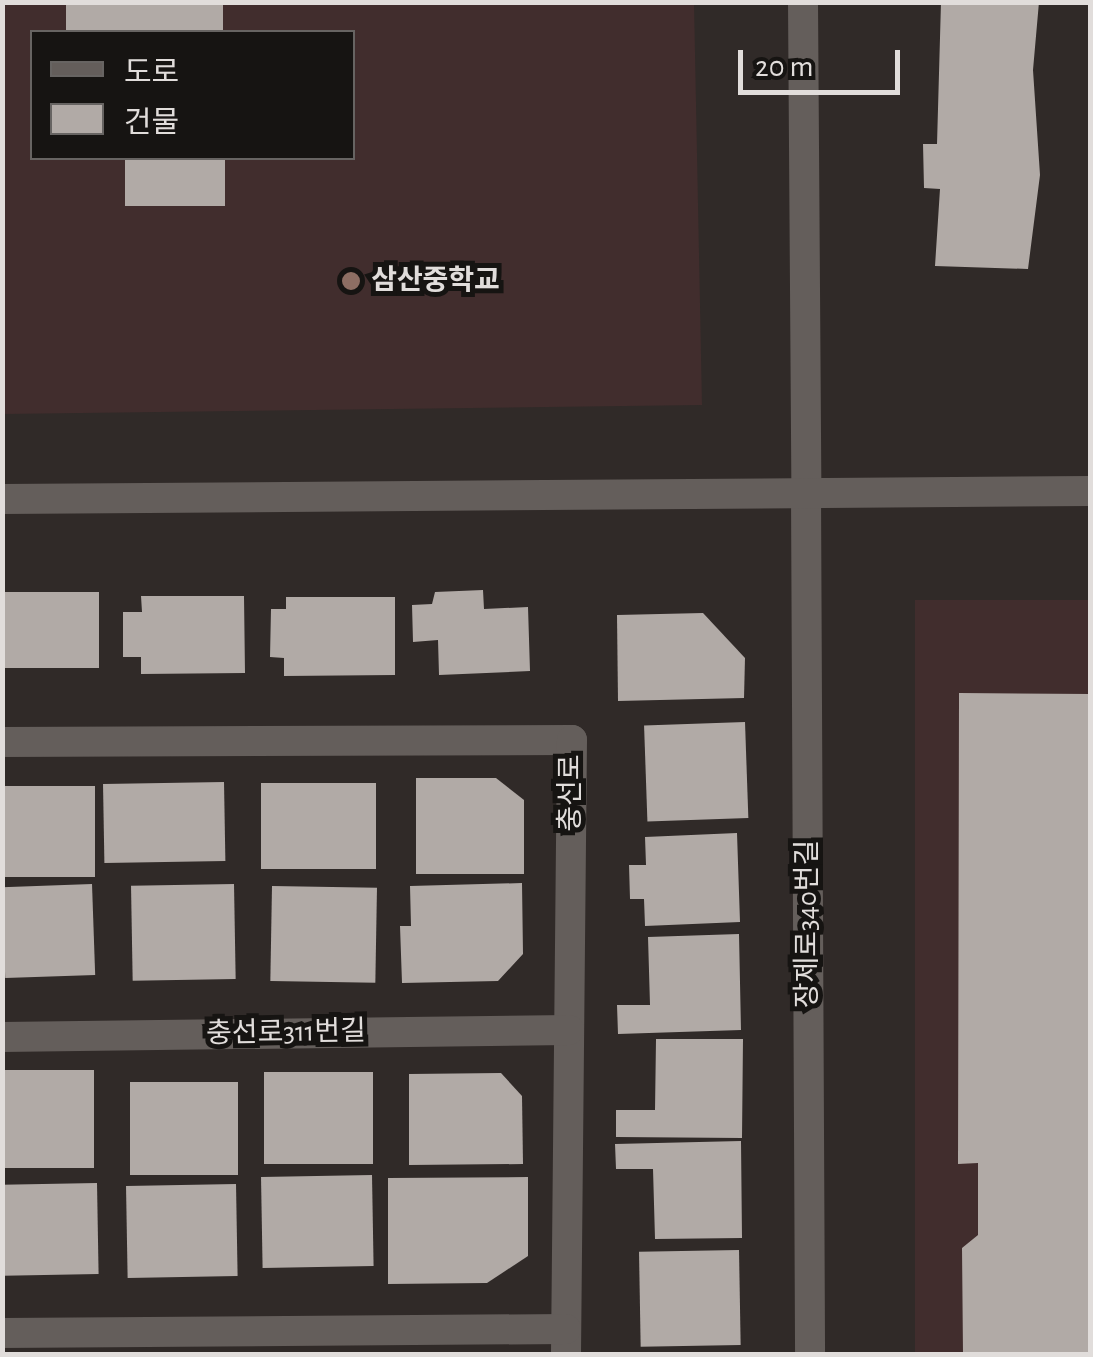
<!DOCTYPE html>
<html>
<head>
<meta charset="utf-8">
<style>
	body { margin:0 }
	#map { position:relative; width:1093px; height:1357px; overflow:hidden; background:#302a28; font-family:"Alegreya Sans","Noto Sans KR",sans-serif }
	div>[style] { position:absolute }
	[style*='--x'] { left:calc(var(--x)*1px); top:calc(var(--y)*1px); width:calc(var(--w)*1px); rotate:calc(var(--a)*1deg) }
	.education>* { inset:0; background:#412d2d; transform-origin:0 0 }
	.building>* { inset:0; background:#b1aaa6; transform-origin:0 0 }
	.lane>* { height:30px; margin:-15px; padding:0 15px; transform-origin:15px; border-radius:15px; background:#645e5b }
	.street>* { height:30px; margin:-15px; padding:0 15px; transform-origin:15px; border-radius:15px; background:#645e5b }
	.secondary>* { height:30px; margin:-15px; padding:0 15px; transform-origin:15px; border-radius:15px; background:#645e5b }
	.dots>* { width:28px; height:28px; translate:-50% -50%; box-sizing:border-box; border:5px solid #161412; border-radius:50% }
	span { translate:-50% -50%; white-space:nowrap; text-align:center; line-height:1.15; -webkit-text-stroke:10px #161412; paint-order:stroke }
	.poi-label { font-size:28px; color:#e1dddb; font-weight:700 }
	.left { translate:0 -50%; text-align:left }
	.street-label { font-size:28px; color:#e1dddb }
	.frame { position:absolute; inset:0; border:5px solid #e1dddb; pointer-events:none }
	.legend { position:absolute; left:30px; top:30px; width:325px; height:130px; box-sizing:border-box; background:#161412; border:2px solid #676462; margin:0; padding:12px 18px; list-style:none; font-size:30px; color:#e1dddb }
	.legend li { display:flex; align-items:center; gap:20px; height:50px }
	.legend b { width:50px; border:2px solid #676462 }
	.scale { position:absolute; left:738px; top:50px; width:162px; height:45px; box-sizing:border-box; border:5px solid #e1dddb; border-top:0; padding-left:12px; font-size:30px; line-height:35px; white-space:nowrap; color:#e1dddb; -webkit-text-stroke:8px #161412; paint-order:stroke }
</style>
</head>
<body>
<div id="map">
	<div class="education">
		<div style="clip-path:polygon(evenodd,2px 3px,694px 3px,702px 405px,3px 414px,2px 3px,32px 32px,352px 32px,352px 158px,32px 158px,32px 32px)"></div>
		<div style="left:1090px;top:600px;width:754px;height:175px;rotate:90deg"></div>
	</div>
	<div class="building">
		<div style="left:66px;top:2px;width:157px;height:30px"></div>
		<div style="clip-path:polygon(941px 2px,1039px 2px,1033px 70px,1040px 175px,1028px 269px,935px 266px,940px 189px,924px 188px,923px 144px,937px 144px)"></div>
		<div style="left:125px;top:158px;width:100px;height:48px"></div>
		<div style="clip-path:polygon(483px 590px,484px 609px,528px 607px,530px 671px,439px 675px,438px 640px,413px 642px,412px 605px,432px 604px,435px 592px)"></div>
		<div style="left:2px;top:592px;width:97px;height:76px"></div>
		<div style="clip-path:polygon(141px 596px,244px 596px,245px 673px,141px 674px,141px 657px,123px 657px,123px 612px,142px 612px)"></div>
		<div style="clip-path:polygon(286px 597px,395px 597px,395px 675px,284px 676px,284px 658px,270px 657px,271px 609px,286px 609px)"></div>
		<div style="clip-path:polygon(703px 613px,745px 658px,744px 698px,618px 701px,617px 615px)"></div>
		<div style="clip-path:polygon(959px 693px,1090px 694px,1090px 1354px,963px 1354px,962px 1248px,978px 1235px,978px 1163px,958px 1164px)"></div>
		<div style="left:745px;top:722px;width:96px;height:101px;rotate:88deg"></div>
		<div style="clip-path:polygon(416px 778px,496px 778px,524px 800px,524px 874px,416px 874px)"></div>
		<div style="left:224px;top:782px;width:79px;height:121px;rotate:89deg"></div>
		<div style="left:261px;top:783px;width:115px;height:86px"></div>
		<div style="left:2px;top:786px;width:93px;height:91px"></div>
		<div style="clip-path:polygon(737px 833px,740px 922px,645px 926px,644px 899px,630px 899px,629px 865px,646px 865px,645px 837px)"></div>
		<div style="clip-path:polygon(522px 883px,523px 954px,498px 981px,402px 983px,400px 926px,411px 926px,410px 886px)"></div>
		<div style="left:92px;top:884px;width:91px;height:90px;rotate:88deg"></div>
		<div style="left:234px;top:884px;width:95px;height:103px;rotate:89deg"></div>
		<div style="left:272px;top:886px;width:105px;height:95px;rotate:1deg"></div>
		<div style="clip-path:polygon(739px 934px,741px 1030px,618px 1034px,617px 1005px,650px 1005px,648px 937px)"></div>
		<div style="clip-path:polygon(656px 1039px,743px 1039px,742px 1138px,616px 1137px,616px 1110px,655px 1110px)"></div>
		<div style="left:2px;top:1070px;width:92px;height:98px"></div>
		<div style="left:264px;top:1072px;width:109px;height:92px"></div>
		<div style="clip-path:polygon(501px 1073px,522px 1096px,523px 1164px,409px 1165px,409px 1074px)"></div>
		<div style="left:238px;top:1082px;width:93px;height:108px;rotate:90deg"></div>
		<div style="clip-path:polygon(741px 1141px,742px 1238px,655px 1239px,653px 1169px,616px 1169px,615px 1144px)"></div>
		<div style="left:372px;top:1175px;width:91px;height:111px;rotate:89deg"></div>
		<div style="clip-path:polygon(528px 1177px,528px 1256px,487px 1283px,388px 1284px,388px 1178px)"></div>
		<div style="left:97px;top:1183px;width:91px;height:95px;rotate:89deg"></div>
		<div style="left:236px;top:1184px;width:92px;height:110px;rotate:89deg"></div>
		<div style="left:739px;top:1250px;width:95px;height:100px;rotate:89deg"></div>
	</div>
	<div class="lane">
		<div style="--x:803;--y:2;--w:491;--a:89.6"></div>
		<div style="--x:2;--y:742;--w:570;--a:-0.2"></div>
		<div style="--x:572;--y:740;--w:614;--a:90.56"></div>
		<div style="--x:2;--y:1037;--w:567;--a:-0.71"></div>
		<div style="--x:2;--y:1333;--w:564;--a:-0.41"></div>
	</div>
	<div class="street">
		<div style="--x:806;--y:493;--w:861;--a:89.73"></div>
	</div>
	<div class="secondary">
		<div style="--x:2;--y:499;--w:1088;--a:-0.42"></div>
	</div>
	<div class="dots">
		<div style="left:351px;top:281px;background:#8d6e63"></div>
	</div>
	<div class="poi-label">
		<span class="left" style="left:371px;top:281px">삼산중학교</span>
	</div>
	<div class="street-label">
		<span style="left:571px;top:793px;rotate:-90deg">충선로</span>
		<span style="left:808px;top:924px;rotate:-90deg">장제로340번길</span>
		<span style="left:286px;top:1033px;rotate:-1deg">충선로311번길</span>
	</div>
	<div class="frame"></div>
	<ul class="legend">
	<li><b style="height:12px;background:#645e5b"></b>도로</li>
	<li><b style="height:28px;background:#b1aaa6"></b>건물</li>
	</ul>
	<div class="scale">20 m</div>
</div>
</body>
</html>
